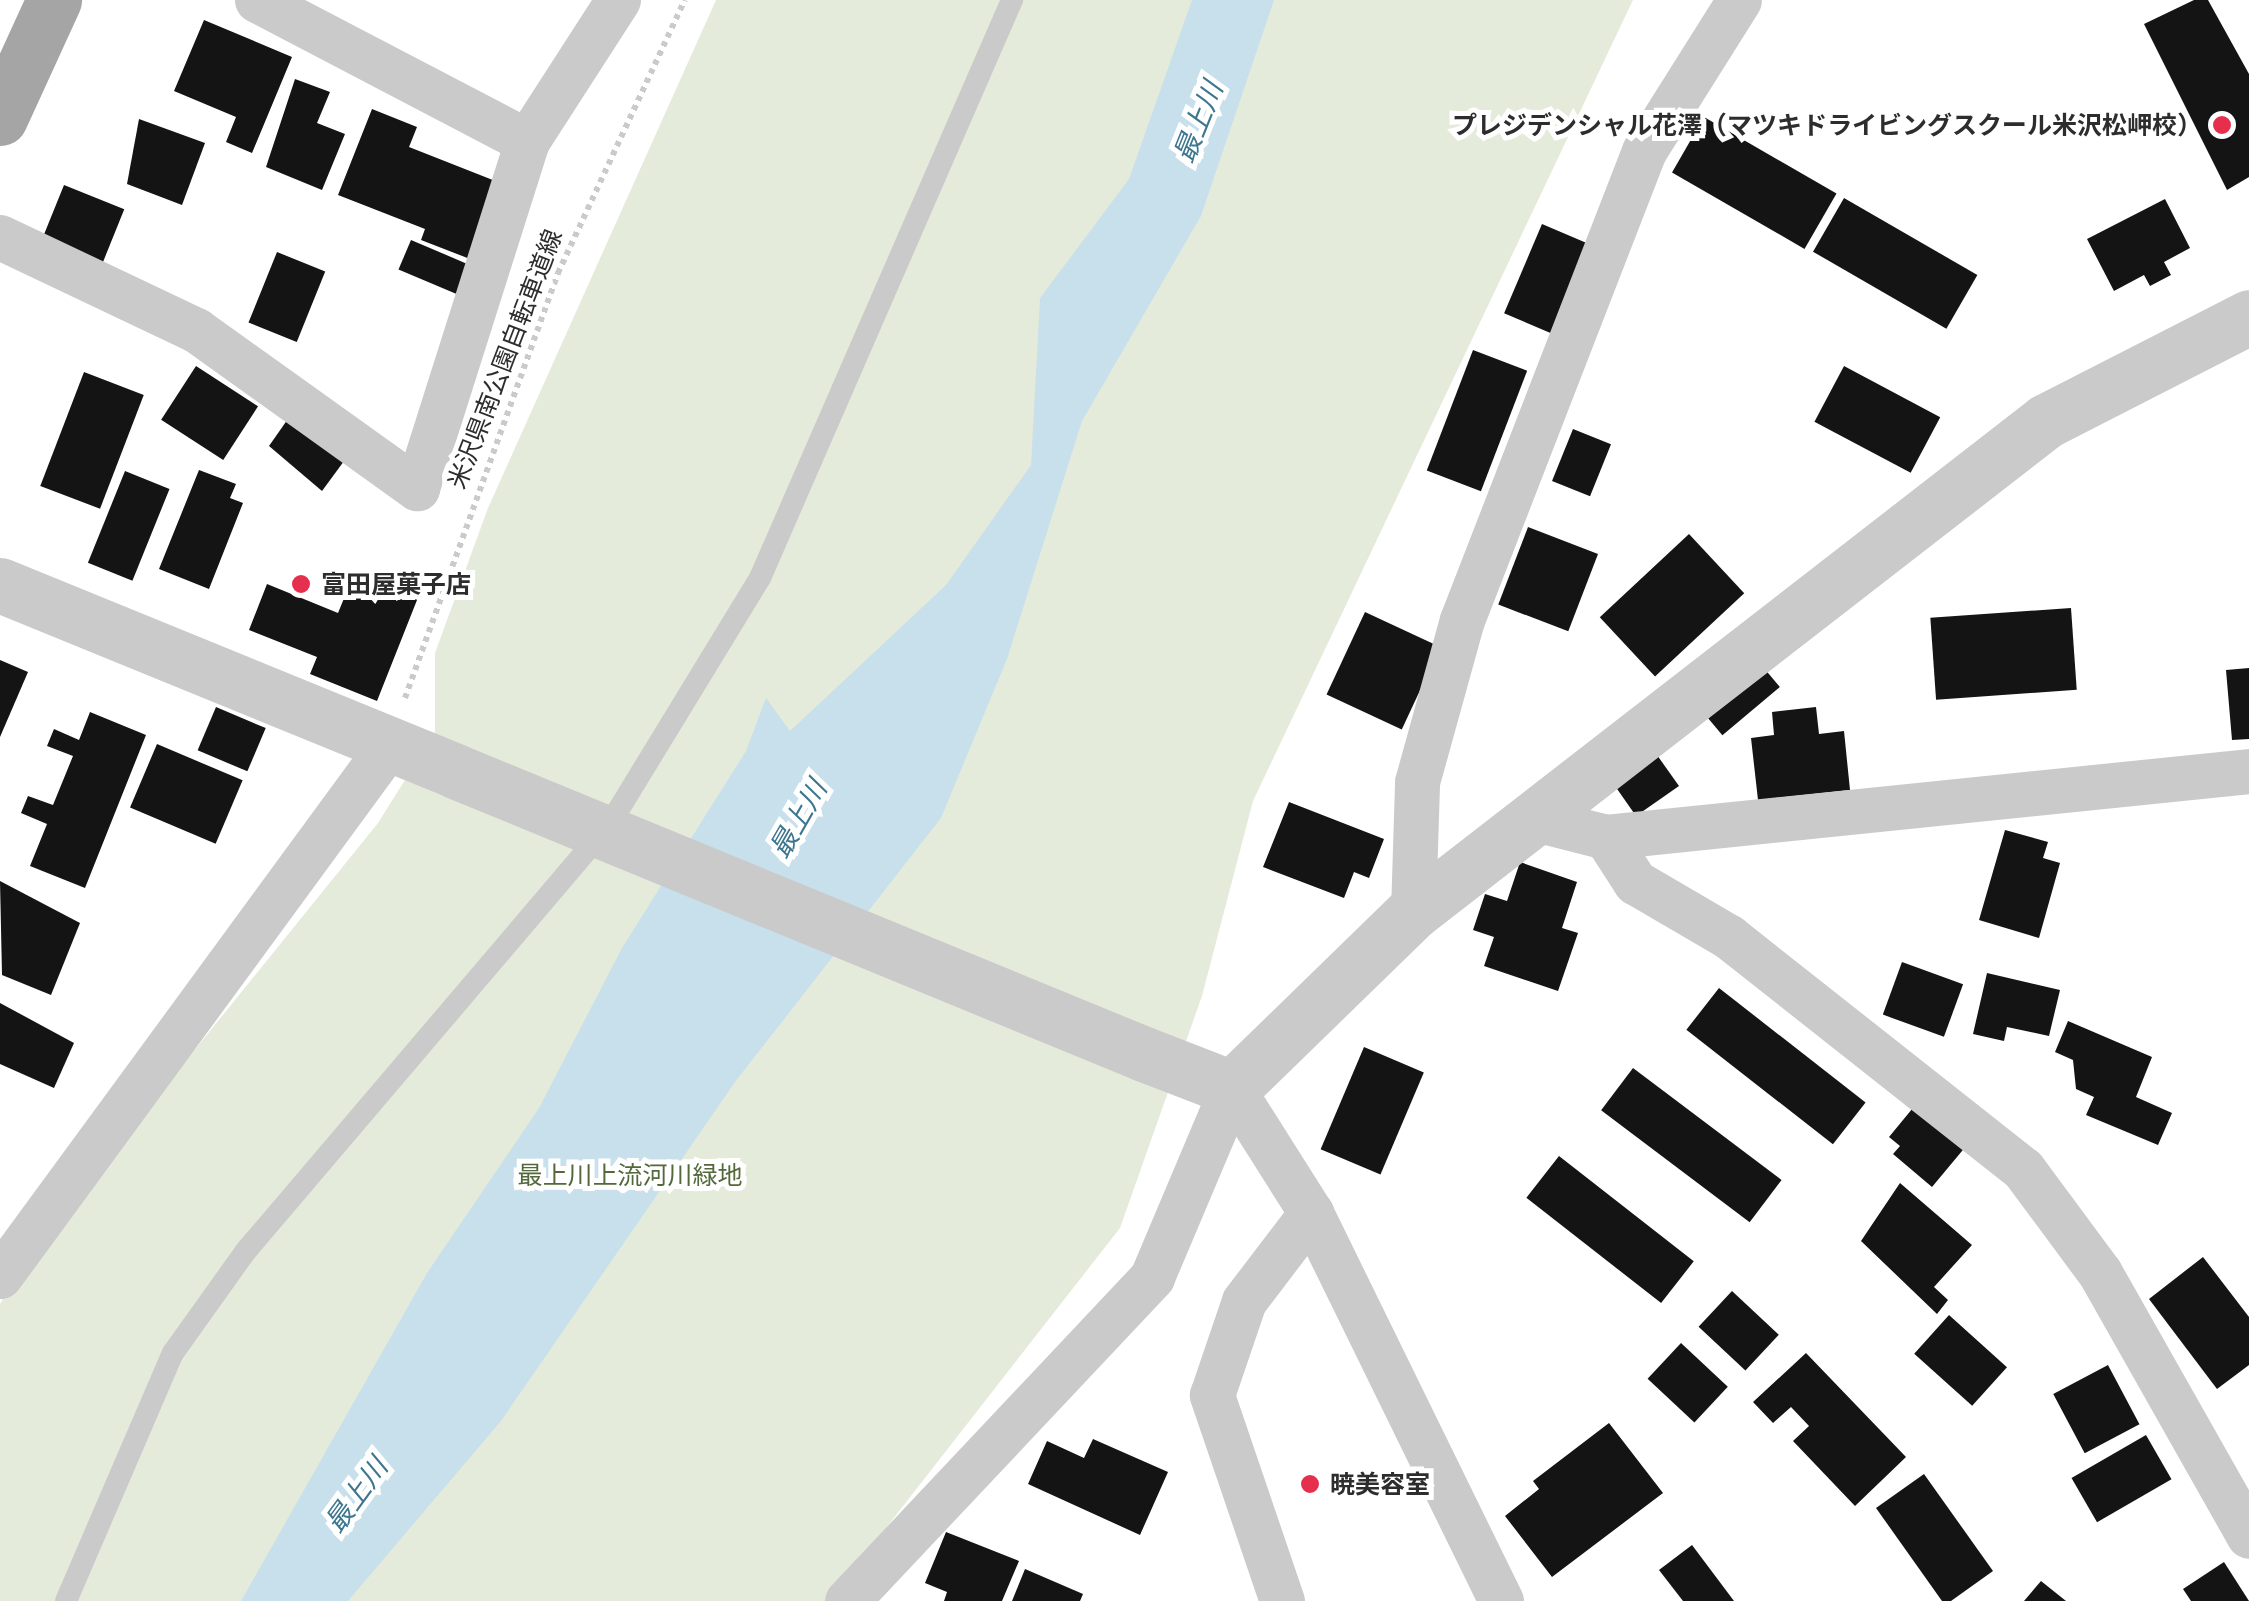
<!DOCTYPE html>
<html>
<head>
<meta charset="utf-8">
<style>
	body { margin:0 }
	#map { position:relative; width:2249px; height:1601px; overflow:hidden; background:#fff; font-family:Montserrat,"Noto Sans JP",sans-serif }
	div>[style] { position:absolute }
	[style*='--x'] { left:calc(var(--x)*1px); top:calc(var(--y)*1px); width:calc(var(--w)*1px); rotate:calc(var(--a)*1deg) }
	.green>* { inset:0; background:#e5ebdb }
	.water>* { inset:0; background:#c7e0eb }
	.building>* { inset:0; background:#141414; transform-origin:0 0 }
	.path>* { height:6px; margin-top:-3px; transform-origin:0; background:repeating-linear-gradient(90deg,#cacaca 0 5px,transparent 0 10px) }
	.service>* { height:22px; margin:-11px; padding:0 11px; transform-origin:11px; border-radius:11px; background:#cacaca }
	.minor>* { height:45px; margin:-22.5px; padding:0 22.5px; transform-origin:22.5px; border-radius:22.5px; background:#cacaca }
	.tertiary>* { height:55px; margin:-27.5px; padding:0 27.5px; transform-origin:27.5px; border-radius:27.5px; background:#cacaca }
	.primary>* { height:55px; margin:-27.5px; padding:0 27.5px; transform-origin:27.5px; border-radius:27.5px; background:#a5a5a5 }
	.tertiary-bridge>* { height:55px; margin:-27.5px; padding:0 27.5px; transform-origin:27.5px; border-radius:27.5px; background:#cacaca }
	.dots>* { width:28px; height:28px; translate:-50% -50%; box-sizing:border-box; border:5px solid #fff; border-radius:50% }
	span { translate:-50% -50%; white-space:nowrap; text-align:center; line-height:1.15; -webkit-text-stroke:10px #fff; paint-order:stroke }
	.poi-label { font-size:25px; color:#2d2d2d; font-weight:700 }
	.right { translate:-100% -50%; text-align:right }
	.left { translate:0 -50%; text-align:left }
	.street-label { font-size:25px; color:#2d2d2d }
	.park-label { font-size:25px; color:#54693b }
	.water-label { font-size:28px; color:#3c768f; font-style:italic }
</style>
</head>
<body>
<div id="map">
	<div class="green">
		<div style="clip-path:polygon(716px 0,1633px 0,1253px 801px,1202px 996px,1120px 1228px,829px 1601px,0 1601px,0 1304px,24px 1261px,378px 823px,435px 732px,435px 653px,488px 508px)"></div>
	</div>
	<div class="water">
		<div style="clip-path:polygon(1192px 0,1274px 0,1201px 216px,1082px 421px,1007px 659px,941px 818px,735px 1082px,501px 1421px,348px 1601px,241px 1601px,427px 1273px,539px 1108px,622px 948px,746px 751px,766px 698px,790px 731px,946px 585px,1031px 465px,1040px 298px,1129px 179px)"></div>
	</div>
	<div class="building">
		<div style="clip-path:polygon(2194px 0,2208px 0,2249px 74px,2249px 177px,2227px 190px,2144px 24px)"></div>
		<div style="clip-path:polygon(204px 20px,292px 57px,252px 153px,226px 142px,236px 117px,174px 91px)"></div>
		<div style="clip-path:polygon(295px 79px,330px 92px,317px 123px,345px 134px,322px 190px,266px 167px)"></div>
		<div style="clip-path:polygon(372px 109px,417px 127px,409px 147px,508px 186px,470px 259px,421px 240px,425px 229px,338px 195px)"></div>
		<div style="left:1704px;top:117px;width:153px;height:64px;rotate:30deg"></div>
		<div style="clip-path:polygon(139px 119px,205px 143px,182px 205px,127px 184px)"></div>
		<div style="left:64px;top:185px;width:65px;height:61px;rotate:22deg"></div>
		<div style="left:1844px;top:198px;width:154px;height:62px;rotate:30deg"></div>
		<div style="clip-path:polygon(2165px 199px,2190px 248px,2164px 262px,2171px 275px,2150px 286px,2144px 275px,2114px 291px,2087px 239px)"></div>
		<div style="left:1542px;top:224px;width:51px;height:97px;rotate:23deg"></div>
		<div style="left:411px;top:240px;width:65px;height:32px;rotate:23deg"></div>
		<div style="left:277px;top:252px;width:52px;height:76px;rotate:22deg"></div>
		<div style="left:1473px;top:350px;width:58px;height:129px;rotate:21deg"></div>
		<div style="left:196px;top:366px;width:74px;height:64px;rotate:33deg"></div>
		<div style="left:1844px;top:366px;width:109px;height:63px;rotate:28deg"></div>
		<div style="left:84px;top:372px;width:64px;height:122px;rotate:21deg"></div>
		<div style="clip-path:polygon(290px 416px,347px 457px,322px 491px,269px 446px)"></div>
		<div style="left:1573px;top:429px;width:41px;height:56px;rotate:22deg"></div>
		<div style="clip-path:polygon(199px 470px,236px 484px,230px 498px,243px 503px,209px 589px,159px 569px)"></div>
		<div style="left:125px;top:471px;width:48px;height:99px;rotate:22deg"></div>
		<div style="left:1528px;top:527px;width:75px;height:83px;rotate:21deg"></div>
		<div style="left:1689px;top:534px;width:81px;height:122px;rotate:47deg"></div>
		<div style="clip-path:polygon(356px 569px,419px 595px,377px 701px,310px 674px,317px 657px,249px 630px,267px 584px,338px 613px)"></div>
		<div style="left:2071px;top:608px;width:82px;height:141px;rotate:86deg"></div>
		<div style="left:1365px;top:612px;width:83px;height:91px;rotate:25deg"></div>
		<div style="clip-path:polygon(0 660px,28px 672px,0 737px)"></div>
		<div style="left:1758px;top:661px;width:34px;height:75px;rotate:50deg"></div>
		<div style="clip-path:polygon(2249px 668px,2249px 739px,2232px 740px,2226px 670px)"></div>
		<div style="left:216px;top:707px;width:54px;height:47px;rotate:23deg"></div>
		<div style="clip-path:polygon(1816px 707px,1819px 734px,1844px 731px,1850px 790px,1758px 800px,1751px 738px,1774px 735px,1772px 712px)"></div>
		<div style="clip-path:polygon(90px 712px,146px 735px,85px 888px,30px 866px,47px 824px,21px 813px,28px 796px,53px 805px,73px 756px,47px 746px,54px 729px,79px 740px)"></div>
		<div style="left:157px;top:744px;width:93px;height:69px;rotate:23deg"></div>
		<div style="clip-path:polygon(1657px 755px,1679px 786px,1636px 816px,1608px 776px)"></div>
		<div style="clip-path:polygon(1289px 802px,1384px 839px,1369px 878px,1354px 872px,1344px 898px,1263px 867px)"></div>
		<div style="clip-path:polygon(2005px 830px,2048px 842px,2043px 858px,2060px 863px,2039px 938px,1979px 920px)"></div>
		<div style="clip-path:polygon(1520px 862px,1577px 882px,1562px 928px,1578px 933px,1558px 991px,1484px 966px,1494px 937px,1473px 930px,1485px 894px,1507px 901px)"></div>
		<div style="clip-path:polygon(0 881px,80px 923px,51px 995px,2px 975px)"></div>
		<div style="left:1902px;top:962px;width:65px;height:56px;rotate:20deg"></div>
		<div style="clip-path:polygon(1987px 973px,2060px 990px,2049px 1036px,2007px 1027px,2004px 1041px,1973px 1034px)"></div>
		<div style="left:1719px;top:988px;width:186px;height:53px;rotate:38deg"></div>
		<div style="clip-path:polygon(0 1003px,74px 1043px,54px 1088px,0 1064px)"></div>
		<div style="clip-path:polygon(2068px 1021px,2152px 1057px,2136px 1097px,2172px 1113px,2158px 1145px,2086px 1115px,2094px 1097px,2076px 1089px,2073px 1060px,2055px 1052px)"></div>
		<div style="left:1364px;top:1047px;width:65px;height:111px;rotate:23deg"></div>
		<div style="left:1633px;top:1068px;width:186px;height:53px;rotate:37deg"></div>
		<div style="clip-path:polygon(1917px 1103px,1967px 1145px,1932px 1187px,1893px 1154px,1900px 1146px,1889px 1137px)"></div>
		<div style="left:1559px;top:1156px;width:171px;height:53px;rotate:38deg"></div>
		<div style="clip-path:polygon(1900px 1183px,1972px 1245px,1934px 1287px,1948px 1300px,1937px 1314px,1861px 1241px)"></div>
		<div style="clip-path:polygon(2203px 1257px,2249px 1317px,2249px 1365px,2217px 1389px,2149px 1299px)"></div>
		<div style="left:1732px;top:1291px;width:64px;height:49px;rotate:43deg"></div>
		<div style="left:1949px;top:1315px;width:78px;height:52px;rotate:42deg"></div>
		<div style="left:1681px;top:1343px;width:64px;height:49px;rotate:43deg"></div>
		<div style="clip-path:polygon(1806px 1353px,1906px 1457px,1855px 1506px,1793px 1441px,1809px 1426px,1791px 1407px,1773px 1423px,1753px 1402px)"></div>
		<div style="left:2108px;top:1365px;width:67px;height:62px;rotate:62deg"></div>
		<div style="clip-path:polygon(1609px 1423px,1663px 1493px,1552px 1577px,1505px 1516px,1539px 1489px,1533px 1481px)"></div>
		<div style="left:2146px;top:1435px;width:51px;height:86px;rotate:60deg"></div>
		<div style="clip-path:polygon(1093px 1439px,1168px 1472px,1140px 1535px,1028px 1484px,1047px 1441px,1084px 1458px)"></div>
		<div style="clip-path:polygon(1924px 1474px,1993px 1571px,1951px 1601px,1942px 1601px,1876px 1508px)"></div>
		<div style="clip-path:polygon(946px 1532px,1019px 1561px,1002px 1601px,944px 1601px,947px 1592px,925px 1583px)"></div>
		<div style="clip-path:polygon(1692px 1545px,1734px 1601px,1683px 1601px,1659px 1570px)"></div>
		<div style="clip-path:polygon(2224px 1562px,2249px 1601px,2191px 1601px,2183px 1589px)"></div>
		<div style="clip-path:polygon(1025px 1569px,1083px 1594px,1080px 1601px,1012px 1601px)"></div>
		<div style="clip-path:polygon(2041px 1581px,2066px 1601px,2024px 1601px)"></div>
	</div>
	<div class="path">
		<div style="--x:405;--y:698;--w:452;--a:-70.2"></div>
		<div style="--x:558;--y:273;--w:301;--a:-65.1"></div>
	</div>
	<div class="service">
		<div style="--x:66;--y:1601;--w:270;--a:-66.7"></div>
		<div style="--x:173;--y:1353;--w:124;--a:-54.5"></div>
		<div style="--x:245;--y:1252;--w:565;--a:-49.6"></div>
		<div style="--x:611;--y:822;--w:286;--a:-58.6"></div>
		<div style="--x:760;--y:578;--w:631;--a:-66.44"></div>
	</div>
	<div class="minor">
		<div style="--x:257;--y:0;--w:305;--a:27.6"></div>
		<div style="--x:527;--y:141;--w:168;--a:-57.2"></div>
		<div style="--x:0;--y:237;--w:217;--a:25.4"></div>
		<div style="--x:196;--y:330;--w:272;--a:35.6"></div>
		<div style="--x:417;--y:488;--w:364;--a:-72.4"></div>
		<div style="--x:1535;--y:819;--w:73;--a:14.2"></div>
		<div style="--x:1606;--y:837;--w:646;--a:-5.86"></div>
		<div style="--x:1606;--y:837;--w:54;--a:57.2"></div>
		<div style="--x:1635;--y:882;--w:109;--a:30.3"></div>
		<div style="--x:1729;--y:937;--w:375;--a:38.3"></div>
		<div style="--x:2023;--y:1169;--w:129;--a:53.5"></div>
		<div style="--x:2100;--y:1273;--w:302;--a:60.5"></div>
		<div style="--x:1413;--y:912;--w:130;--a:-88.2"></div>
		<div style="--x:1417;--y:782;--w:168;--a:-74.5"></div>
		<div style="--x:1462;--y:620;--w:503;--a:-68.79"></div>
		<div style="--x:1644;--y:151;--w:178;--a:-57.8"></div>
		<div style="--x:1232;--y:1088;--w:148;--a:57.7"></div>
		<div style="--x:1311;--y:1213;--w:432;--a:63.9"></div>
		<div style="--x:0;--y:1276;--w:660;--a:-53.76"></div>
		<div style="--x:847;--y:1601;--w:445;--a:-46.7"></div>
		<div style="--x:1152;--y:1277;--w:205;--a:-67.1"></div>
		<div style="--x:1282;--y:1601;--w:218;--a:-108.8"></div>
		<div style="--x:1212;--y:1395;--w:99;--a:-71.2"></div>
		<div style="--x:1244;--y:1301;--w:111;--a:-52.7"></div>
	</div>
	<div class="tertiary">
		<div style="--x:0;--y:585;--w:492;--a:22.2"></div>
		<div style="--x:1144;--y:1054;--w:94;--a:21.1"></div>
		<div style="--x:1232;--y:1088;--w:252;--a:-44.2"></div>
		<div style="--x:1413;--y:912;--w:801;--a:-37.8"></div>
		<div style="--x:2046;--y:421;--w:228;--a:-27.1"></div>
	</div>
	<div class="primary">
		<div style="--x:0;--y:118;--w:130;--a:-65.4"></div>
	</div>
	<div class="tertiary-bridge">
		<div style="--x:455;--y:771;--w:745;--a:22.33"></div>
	</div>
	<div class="dots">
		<div style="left:2222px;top:125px;background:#e52f4d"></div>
		<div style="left:301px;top:584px;background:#e52f4d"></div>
		<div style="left:1310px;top:1484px;background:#e52f4d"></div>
	</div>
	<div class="poi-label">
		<span class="right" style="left:2202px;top:125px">プレジデンシャル花澤（マツキドライビングスクール米沢松岬校）</span>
		<span class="left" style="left:321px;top:584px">富田屋菓子店</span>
		<span class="left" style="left:1330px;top:1484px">暁美容室</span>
	</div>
	<div class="street-label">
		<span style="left:505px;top:359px;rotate:-69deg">米沢県南公園自転車道線</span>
	</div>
	<div class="park-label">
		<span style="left:630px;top:1175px">最上川上流河川緑地</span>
	</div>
	<div class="water-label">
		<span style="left:1198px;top:122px;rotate:-68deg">最上川</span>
		<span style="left:798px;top:819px;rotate:-60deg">最上川</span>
		<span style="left:356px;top:1495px;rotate:-54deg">最上川</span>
	</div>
</div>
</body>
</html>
